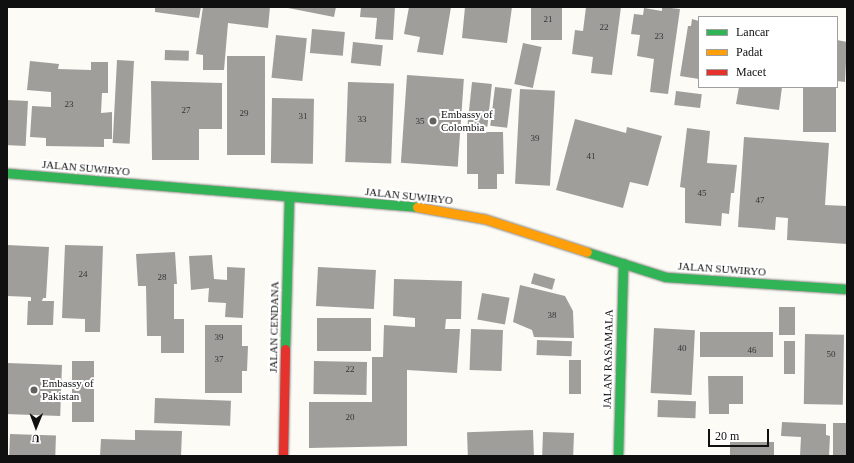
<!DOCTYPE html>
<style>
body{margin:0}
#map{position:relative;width:854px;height:463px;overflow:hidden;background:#fcfbf6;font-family:"Times New Roman",serif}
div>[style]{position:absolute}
.building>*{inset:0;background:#a09e9b;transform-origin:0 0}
.roads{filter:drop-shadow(0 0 1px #8d8c8a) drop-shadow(0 0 1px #8d8c8a)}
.fast>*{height:9px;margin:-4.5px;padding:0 4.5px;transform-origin:4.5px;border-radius:4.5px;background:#30b455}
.slow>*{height:9px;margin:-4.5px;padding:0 4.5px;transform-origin:4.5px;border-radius:4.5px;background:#ff9f0a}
.jam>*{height:9px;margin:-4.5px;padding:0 4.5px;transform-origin:4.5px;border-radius:4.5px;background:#e5322d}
.dots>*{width:11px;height:11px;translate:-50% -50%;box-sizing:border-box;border:2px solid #fff;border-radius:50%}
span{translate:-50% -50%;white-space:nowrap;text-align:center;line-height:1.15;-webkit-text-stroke:4px #fff;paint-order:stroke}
.number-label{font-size:9px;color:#343433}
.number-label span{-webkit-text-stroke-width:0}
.poi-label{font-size:11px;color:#101010}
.left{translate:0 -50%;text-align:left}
.street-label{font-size:11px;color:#101010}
.frame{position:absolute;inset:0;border:8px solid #101010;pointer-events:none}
.legend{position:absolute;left:698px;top:16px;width:140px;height:72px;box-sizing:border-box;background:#fff;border:1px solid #9f9f9f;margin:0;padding:5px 7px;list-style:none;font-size:12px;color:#101010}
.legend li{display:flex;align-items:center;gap:8px;height:20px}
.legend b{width:20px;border:1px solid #9f9f9f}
.north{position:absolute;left:16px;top:407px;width:40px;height:40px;-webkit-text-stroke:3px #fff;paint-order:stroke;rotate:181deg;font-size:11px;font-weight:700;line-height:16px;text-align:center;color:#101010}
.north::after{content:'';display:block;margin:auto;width:14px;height:18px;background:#101010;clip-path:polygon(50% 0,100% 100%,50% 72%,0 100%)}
.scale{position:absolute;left:708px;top:429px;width:61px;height:18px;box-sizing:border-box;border:2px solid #101010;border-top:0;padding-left:5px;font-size:12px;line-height:14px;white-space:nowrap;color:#101010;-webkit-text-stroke:3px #fff;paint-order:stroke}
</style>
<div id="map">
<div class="building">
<i style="clip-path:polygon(155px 7px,201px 7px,199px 18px,155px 12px)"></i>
<i style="clip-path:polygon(203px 7px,270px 7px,268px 28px,228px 23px,224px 70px,203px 70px,203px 55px,196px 54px)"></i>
<i style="clip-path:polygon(283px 7px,336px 7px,334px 17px)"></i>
<i style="clip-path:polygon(361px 7px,395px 7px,393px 40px,375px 39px,377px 18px,360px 17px)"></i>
<i style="clip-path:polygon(409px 7px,451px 7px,443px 55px,417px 52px,420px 37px,404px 34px)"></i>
<i style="clip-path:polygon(465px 7px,512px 7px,507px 43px,462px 38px)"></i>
<i style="left:531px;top:7px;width:31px;height:33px"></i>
<i style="clip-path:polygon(586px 7px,621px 7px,612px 75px,591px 73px,593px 57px,572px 54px,575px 30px,583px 31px)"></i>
<i style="clip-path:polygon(662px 7px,680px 9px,668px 94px,650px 92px,654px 59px,637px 56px,640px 35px,631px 34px,634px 14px,643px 15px,644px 8px,662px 11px)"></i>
<i style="clip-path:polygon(692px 19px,699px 21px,699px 79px,680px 76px,688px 26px,691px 26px)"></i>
<i style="left:312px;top:29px;width:33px;height:24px;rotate:5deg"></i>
<i style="left:276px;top:35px;width:31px;height:43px;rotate:6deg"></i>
<i style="clip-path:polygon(837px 40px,847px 42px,845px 82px,837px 81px)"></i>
<i style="left:353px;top:42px;width:30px;height:21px;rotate:6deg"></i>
<i style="left:523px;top:43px;width:19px;height:42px;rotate:12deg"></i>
<i style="left:165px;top:50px;width:24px;height:10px;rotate:2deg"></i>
<i style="left:265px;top:56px;width:99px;height:38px;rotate:90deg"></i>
<i style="left:117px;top:60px;width:17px;height:83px;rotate:3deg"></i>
<i style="clip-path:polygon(30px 61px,59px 64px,58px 69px,91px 70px,91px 62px,108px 62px,108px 93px,102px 93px,101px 113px,112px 112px,112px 139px,104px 139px,104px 147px,46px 146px,46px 138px,30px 137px,32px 106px,51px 107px,51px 92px,27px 90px)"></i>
<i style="left:407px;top:75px;width:57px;height:88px;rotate:4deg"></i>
<i style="clip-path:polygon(151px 81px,222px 83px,222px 129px,199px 129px,199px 160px,152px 160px)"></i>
<i style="left:348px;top:82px;width:46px;height:80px;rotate:2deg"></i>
<i style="left:472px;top:82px;width:20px;height:43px;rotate:6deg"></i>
<i style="left:495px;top:87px;width:17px;height:39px;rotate:7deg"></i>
<i style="clip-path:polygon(739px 87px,782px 87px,779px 110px,736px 104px)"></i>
<i style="left:803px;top:87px;width:33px;height:45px"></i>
<i style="left:520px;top:89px;width:35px;height:95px;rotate:3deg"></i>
<i style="left:676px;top:91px;width:26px;height:14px;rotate:7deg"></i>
<i style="left:272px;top:98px;width:42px;height:65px;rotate:1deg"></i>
<i style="left:7px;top:100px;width:21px;height:45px;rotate:3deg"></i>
<i style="clip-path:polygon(575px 119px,626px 133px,627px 127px,662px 136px,648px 186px,630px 182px,623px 208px,556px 190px)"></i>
<i style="clip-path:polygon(687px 128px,710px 131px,707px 163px,737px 165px,734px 193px,731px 193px,729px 214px,722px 213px,721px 226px,685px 223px,685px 188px,680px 187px)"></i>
<i style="clip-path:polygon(467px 132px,503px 132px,504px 174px,497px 174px,497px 189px,478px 189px,478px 174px,467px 174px)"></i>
<i style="clip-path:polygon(744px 137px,829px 143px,825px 205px,847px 206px,847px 244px,787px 240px,788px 218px,776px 217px,775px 230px,738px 227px)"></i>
<i style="clip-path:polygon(7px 245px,49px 247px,46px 298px,43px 298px,42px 301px,54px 301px,53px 325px,27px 325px,28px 301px,31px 301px,31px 297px,7px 296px)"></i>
<i style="clip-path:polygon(65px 245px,103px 246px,100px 332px,85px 332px,85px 319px,62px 318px)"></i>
<i style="clip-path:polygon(175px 252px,177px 284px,174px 284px,174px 319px,184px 319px,184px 353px,161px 353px,161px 336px,147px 336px,146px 286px,138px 286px,136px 254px)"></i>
<i style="clip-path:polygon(212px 255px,214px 279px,227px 280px,227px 267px,245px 268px,243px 318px,225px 317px,226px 303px,208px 302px,209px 288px,191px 290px,189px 256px)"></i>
<i style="left:318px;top:267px;width:58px;height:39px;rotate:3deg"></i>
<i style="left:534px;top:273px;width:22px;height:11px;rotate:16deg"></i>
<i style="clip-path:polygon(394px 279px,462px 281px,461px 319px,446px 319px,445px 329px,460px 329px,457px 373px,407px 370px,407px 446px,309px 448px,309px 402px,372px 402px,372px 357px,383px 357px,384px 325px,415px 327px,415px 318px,393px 316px)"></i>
<i style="clip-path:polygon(520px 285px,565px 296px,573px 311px,574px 338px,534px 337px,532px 330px,513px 322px)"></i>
<i style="left:482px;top:293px;width:28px;height:27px;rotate:10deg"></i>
<i style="left:779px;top:307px;width:16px;height:28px"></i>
<i style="left:317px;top:318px;width:54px;height:33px"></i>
<i style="clip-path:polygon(205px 325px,242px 325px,242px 346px,248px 346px,247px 371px,242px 371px,242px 393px,205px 393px)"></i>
<i style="left:654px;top:328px;width:41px;height:65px;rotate:3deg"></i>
<i style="left:471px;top:329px;width:32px;height:41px;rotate:2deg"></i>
<i style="left:773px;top:332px;width:25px;height:73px;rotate:90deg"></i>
<i style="left:805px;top:334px;width:39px;height:70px;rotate:1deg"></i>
<i style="left:537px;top:340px;width:35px;height:15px;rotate:2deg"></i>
<i style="left:784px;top:341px;width:11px;height:33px"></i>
<i style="left:569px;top:360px;width:12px;height:34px"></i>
<i style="left:72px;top:361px;width:22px;height:61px"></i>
<i style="left:314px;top:361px;width:53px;height:33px;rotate:1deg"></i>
<i style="left:7px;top:363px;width:55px;height:51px;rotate:2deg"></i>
<i style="clip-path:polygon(708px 376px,743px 376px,743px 404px,729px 404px,729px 414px,709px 414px)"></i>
<i style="left:155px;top:398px;width:76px;height:25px;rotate:2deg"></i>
<i style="left:658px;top:400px;width:38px;height:17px;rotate:2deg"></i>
<i style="clip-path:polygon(782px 422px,826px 424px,826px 435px,830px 436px,829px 456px,800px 456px,801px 437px,781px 436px)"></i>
<i style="left:833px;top:423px;width:14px;height:33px"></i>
<i style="clip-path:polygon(135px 430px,182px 431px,181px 456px,100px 456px,101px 439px,135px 440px)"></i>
<i style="left:533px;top:430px;width:26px;height:66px;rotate:88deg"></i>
<i style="left:543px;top:432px;width:31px;height:24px;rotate:2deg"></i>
<i style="left:10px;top:434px;width:46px;height:22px;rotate:2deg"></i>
<i style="left:730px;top:442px;width:44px;height:14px"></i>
</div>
<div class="roads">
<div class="fast">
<i style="left:7px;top:173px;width:411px;rotate:4.7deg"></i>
<i style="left:587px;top:252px;width:83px;rotate:17.6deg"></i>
<i style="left:666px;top:277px;width:181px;rotate:3.8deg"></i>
<i style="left:285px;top:349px;width:151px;rotate:-88.5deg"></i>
<i style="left:618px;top:456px;width:193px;rotate:-88.5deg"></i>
</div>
<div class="slow">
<i style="left:417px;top:207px;width:69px;rotate:10deg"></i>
<i style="left:485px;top:219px;width:107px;rotate:17.9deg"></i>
</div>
<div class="jam">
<i style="left:283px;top:456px;width:107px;rotate:-88.9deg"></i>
</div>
</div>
<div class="dots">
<i style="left:433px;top:121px;background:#636260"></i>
<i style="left:34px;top:390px;background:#636260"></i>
</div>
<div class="number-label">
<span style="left:548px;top:19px">21</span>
<span style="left:604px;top:27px">22</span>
<span style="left:659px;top:36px">23</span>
<span style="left:69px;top:104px">23</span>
<span style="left:186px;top:110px">27</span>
<span style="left:244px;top:113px">29</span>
<span style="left:303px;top:116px">31</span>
<span style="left:362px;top:119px">33</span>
<span style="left:420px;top:121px">35</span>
<span style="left:535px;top:138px">39</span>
<span style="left:591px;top:156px">41</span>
<span style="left:702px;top:193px">45</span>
<span style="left:760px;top:200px">47</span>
<span style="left:83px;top:274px">24</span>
<span style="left:162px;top:277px">28</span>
<span style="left:552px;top:315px">38</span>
<span style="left:219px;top:337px">39</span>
<span style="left:682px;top:348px">40</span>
<span style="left:752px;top:350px">46</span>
<span style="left:831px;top:354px">50</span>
<span style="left:219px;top:359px">37</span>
<span style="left:350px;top:369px">22</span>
<span style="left:350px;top:417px">20</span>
</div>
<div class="poi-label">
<span class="left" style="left:441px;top:121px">Embassy of<br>Colombia</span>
<span class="left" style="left:42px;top:390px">Embassy of<br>Pakistan</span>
</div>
<div class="street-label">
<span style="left:86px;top:168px;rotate:5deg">JALAN SUWIRYO</span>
<span style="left:409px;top:196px;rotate:6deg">JALAN SUWIRYO</span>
<span style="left:722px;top:269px;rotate:4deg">JALAN SUWIRYO</span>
<span style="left:274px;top:327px;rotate:-89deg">JALAN CENDANA</span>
<span style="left:608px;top:359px;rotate:-89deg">JALAN RASAMALA</span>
</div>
<div class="frame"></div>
<ul class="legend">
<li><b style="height:5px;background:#30b455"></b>Lancar</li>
<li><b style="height:5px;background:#ff9f0a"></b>Padat</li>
<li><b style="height:5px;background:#e5322d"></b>Macet</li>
</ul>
<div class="north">U</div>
<div class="scale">20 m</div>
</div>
